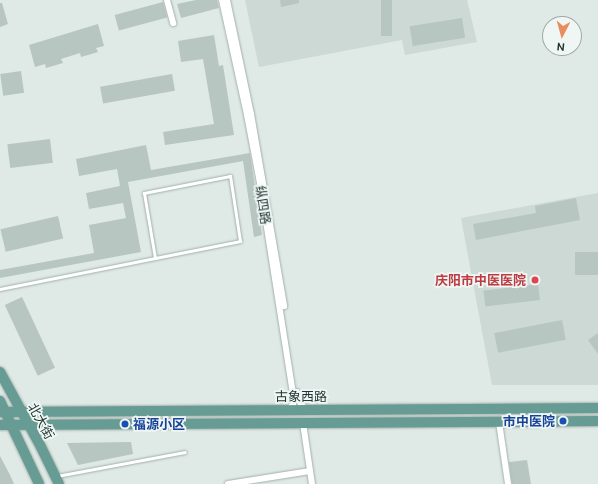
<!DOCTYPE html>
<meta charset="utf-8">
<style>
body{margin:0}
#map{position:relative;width:598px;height:484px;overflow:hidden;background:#dfe9e5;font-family:Ubuntu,"Noto Sans SC",sans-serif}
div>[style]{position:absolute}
.built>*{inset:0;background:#cdd9d4}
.building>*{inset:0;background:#b7c6c1;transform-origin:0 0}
.roads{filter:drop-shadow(0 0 1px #a2b0ac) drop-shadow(0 0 1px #a2b0ac)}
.service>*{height:3px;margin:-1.5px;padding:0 1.5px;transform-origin:1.5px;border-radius:1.5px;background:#fff}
.minor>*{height:6px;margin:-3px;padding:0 3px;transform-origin:3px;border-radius:3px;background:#fff}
.primary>*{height:10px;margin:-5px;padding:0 5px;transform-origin:5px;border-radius:5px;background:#669c93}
.dots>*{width:11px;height:11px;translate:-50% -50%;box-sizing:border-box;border:2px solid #eff6f3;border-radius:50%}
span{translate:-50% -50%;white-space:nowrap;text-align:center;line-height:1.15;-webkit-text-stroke:3.5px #eff6f3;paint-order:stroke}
.street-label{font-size:13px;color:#213734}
.health-label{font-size:13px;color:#be3a42;font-weight:700}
.right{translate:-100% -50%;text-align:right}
.transit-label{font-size:13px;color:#164399;font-weight:700}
.left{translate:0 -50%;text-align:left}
.north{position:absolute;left:542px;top:16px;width:40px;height:40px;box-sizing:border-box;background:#eff6f3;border:1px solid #9daaa7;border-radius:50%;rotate:186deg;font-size:11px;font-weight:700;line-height:16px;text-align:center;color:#213734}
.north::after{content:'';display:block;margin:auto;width:14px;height:18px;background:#e88d5e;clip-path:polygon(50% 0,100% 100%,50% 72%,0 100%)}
</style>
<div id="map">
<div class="built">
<i style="clip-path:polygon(245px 0,467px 0,477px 42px,405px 55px,402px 40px,259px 67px)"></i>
<i style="clip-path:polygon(598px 193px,598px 385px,492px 385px,461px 218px)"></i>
</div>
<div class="building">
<i style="clip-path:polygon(196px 0,217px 0,219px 8px,181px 18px,177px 4px)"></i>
<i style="clip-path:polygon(280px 0,299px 0,299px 3px,281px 7px)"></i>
<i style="left:381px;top:0;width:11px;height:36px"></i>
<i style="left:163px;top:2px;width:16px;height:50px;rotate:75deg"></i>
<i style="clip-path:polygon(0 3px,2px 3px,8px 24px,0 27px)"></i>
<i style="left:462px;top:18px;width:20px;height:53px;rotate:81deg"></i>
<i style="clip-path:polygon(98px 24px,104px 46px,96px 48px,98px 52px,81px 57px,80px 53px,61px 59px,63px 63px,46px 68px,45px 64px,35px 67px,29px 45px)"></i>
<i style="clip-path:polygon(214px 35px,219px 66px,223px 65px,234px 135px,165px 145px,163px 132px,214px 124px,203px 59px,181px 62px,178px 41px)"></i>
<i style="left:21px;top:71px;width:22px;height:21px;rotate:82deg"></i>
<i style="left:172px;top:74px;width:17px;height:73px;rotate:80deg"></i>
<i style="left:50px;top:139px;width:24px;height:43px;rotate:83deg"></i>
<i style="clip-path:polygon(146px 145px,151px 170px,250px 153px,262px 235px,254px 237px,243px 161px,128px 182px,141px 252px,0 278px,0 270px,94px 253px,89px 225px,126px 218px,123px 203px,89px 209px,86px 193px,120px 186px,117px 169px,79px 176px,76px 159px)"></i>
<i style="clip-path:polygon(576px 198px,580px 220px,476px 240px,473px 224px,536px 213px,535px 206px)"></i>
<i style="left:58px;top:216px;width:23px;height:59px;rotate:77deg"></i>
<i style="left:575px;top:252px;width:23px;height:23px"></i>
<i style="left:538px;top:284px;width:16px;height:55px;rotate:83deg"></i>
<i style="left:22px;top:297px;width:78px;height:19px;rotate:65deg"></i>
<i style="left:562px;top:320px;width:20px;height:69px;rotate:79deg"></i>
<i style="clip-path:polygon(598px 333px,598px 354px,588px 340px)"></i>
<i style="clip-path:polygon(131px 442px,133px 454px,78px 465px,67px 443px)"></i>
<i style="clip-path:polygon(0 456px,10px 475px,14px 484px,0 484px)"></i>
<i style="clip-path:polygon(527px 460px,531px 484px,512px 484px,509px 462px)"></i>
</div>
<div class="roads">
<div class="service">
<i style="left:0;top:289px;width:245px;rotate:-11.3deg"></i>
<i style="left:240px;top:241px;width:66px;rotate:-98.7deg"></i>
<i style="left:230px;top:176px;width:88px;rotate:168.8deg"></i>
<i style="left:144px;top:193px;width:66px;rotate:80.4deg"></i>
<i style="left:57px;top:476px;width:130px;rotate:-10.6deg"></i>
</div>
<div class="minor">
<i style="left:167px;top:0;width:24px;rotate:75deg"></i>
<i style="left:222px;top:0;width:118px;rotate:77.7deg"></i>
<i style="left:247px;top:115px;width:69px;rotate:79.2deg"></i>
<i style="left:260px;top:183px;width:219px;rotate:81.1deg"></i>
<i style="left:294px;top:399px;width:6px;rotate:99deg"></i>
<i style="left:293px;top:405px;width:6px;rotate:141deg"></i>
<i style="left:227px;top:0;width:116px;rotate:78.1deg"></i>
<i style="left:251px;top:114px;width:195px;rotate:80.2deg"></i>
<i style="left:297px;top:392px;width:14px;rotate:73deg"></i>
<i style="left:301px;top:405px;width:6px;rotate:39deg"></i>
<i style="left:499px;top:422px;width:63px;rotate:81.7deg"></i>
<i style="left:303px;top:423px;width:62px;rotate:81.6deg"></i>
<i style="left:228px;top:484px;width:83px;rotate:-9deg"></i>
</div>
<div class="primary">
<i style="left:0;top:372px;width:85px;rotate:61.3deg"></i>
<i style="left:41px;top:447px;width:41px;rotate:64.1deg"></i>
<i style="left:0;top:401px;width:92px;rotate:64.8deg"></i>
<i style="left:0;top:412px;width:598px;rotate:-0.38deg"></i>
<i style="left:0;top:425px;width:598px;rotate:-0.38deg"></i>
</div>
</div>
<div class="dots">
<i style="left:535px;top:280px;background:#e0444e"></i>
<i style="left:563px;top:421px;background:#1a4fb4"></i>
<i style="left:125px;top:424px;background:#1a4fb4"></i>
</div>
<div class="street-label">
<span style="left:263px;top:205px;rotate:81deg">纵四路</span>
<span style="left:301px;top:396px">古象西路</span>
<span style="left:41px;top:421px;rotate:61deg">北大街</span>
</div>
<div class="health-label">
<span class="right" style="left:526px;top:280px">庆阳市中医医院</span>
</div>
<div class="transit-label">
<span class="right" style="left:555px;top:421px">市中医院</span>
<span class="left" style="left:133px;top:424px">福源小区</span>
</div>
<div class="north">N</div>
</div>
